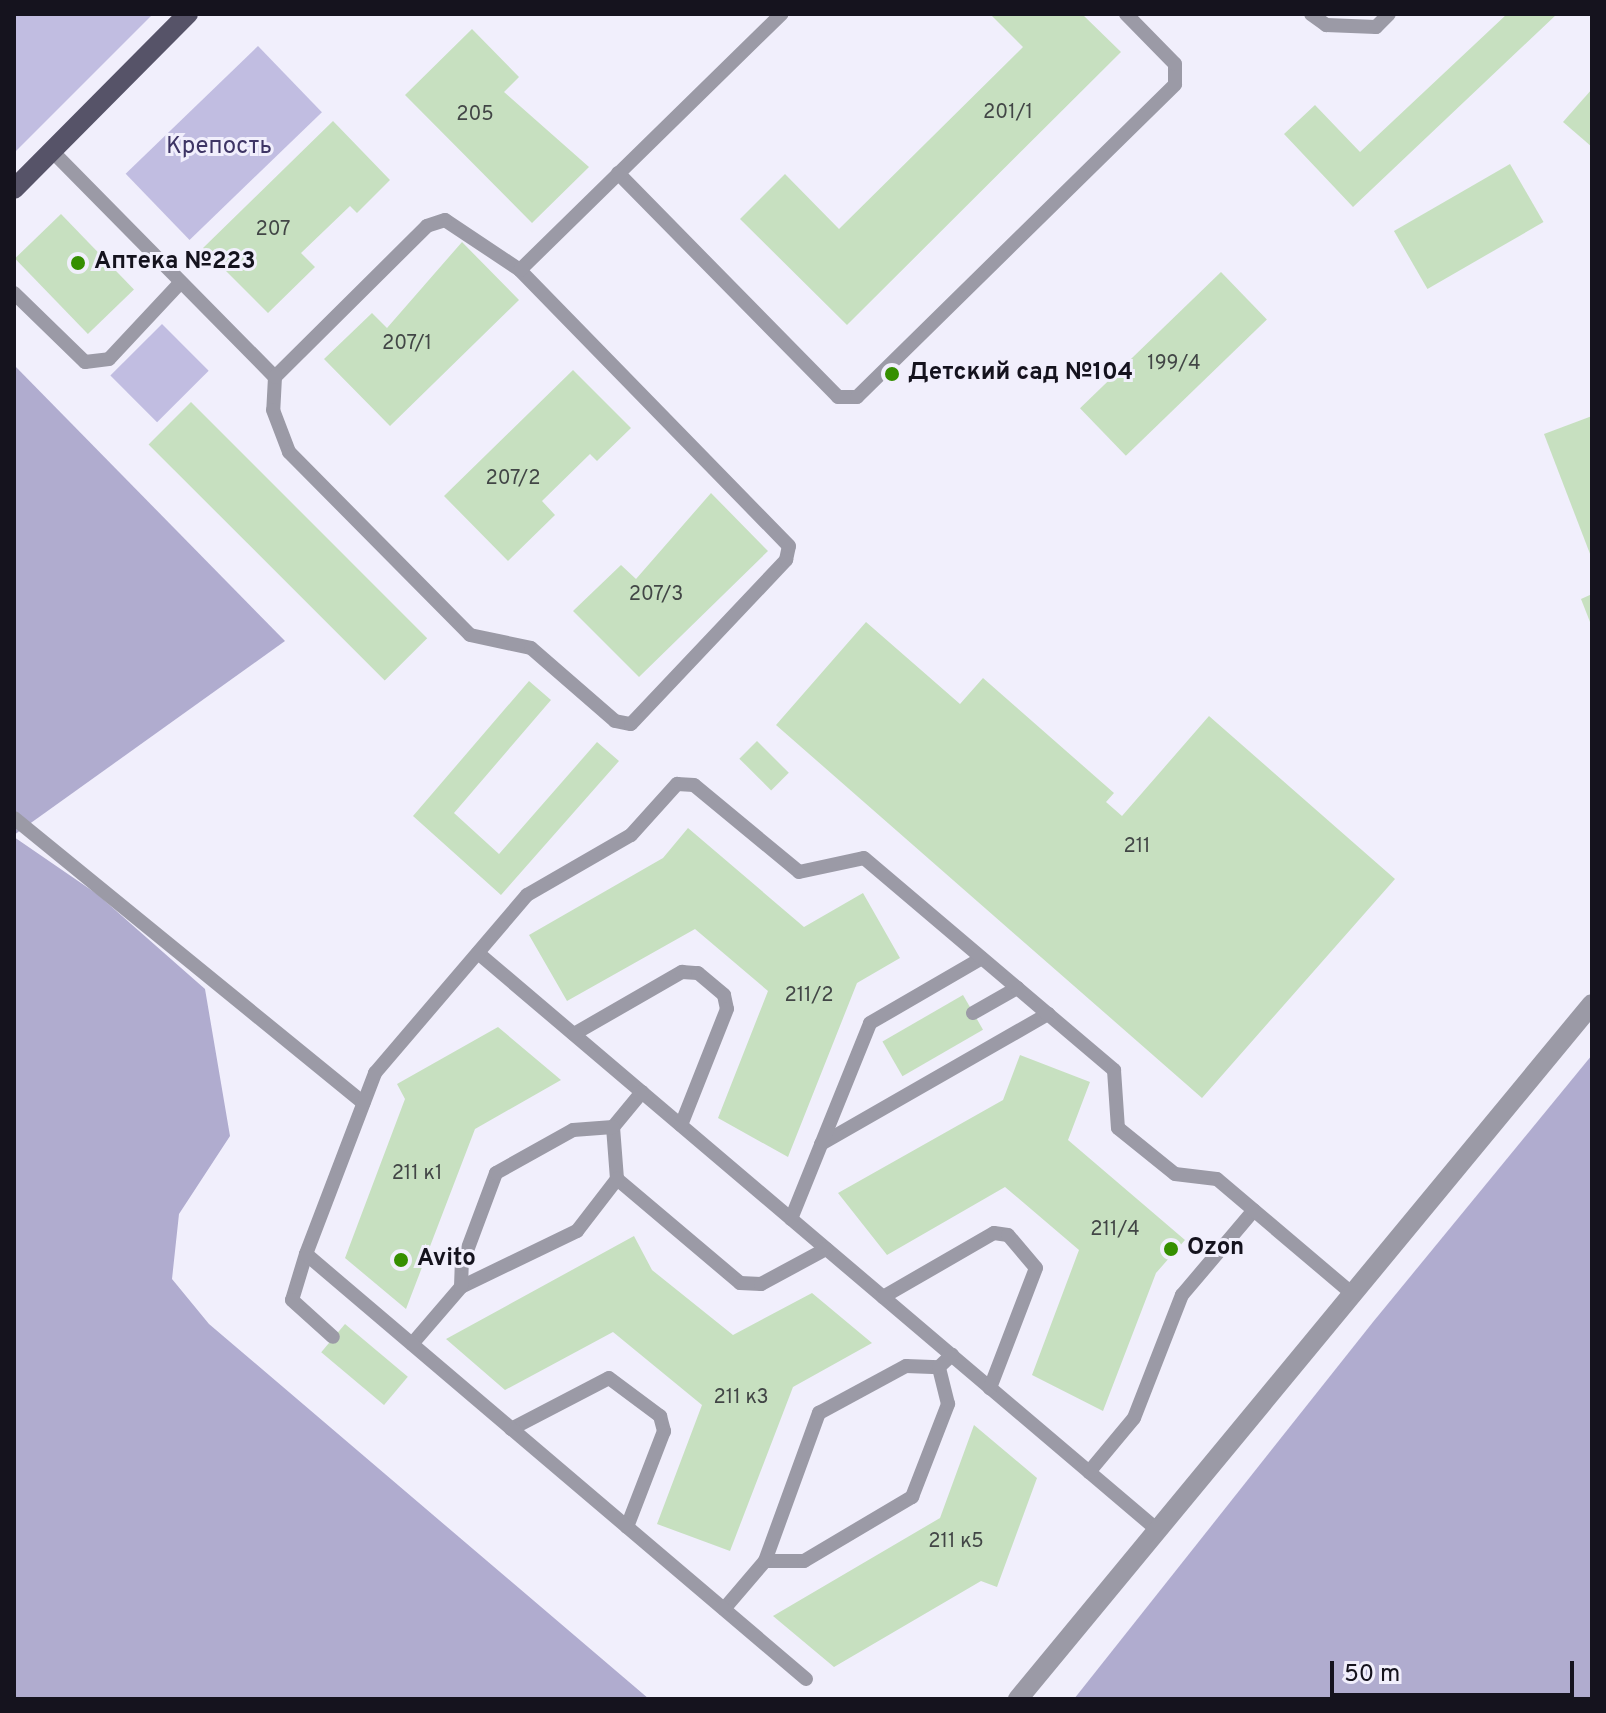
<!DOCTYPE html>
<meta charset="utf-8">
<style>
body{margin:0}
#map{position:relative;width:1606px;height:1713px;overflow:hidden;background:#f1effc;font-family:Overpass,sans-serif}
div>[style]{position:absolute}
.green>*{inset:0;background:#c1bde1;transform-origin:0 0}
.forest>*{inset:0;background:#b0accf}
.building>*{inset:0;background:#c7e0c0;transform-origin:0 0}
.service>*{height:14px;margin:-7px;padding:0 7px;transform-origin:7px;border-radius:7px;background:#9b9aa6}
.minor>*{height:20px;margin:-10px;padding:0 10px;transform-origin:10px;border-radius:10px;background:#9b9aa6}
.primary>*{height:20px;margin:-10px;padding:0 10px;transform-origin:10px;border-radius:10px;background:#565368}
.dots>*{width:22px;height:22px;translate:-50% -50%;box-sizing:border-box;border:4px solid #f1effc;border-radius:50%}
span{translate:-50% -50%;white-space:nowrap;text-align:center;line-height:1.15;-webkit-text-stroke:6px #f1effc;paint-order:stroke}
.number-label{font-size:20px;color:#424646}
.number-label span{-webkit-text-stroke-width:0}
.park-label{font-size:24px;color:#3e3565}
.poi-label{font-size:24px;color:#15131e;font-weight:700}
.left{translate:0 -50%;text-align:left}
.frame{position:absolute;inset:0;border:16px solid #15131e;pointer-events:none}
.scale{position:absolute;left:1330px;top:1661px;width:244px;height:36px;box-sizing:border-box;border:4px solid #15131e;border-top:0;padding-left:10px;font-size:24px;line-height:28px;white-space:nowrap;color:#15131e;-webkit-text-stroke:6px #f1effc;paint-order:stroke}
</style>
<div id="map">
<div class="green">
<i style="clip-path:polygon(14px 14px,153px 14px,14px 153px)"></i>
<i style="left:258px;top:46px;width:92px;height:184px;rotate:46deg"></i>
<i style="left:162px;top:324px;width:66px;height:73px;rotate:45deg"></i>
</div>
<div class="forest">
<i style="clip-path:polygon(14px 365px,285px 641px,14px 835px)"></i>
<i style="clip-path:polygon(14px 837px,97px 894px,205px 989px,230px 1136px,179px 1214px,172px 1279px,209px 1324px,649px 1699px,14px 1699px)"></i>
<i style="clip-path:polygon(1592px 1055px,1592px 1699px,1074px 1699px,1373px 1322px)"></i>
</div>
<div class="building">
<i style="clip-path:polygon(990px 14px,1082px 14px,1121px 52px,847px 325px,740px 219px,785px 174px,839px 229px,1023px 47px)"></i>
<i style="clip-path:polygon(1507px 14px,1557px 14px,1353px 207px,1284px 134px,1315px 105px,1360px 152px)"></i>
<i style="clip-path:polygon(472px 29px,519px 77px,504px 92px,589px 167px,532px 223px,405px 95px)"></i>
<i style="clip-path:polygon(1592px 89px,1592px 147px,1563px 122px)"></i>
<i style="clip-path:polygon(333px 121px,390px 180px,357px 213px,350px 206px,301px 253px,315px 267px,268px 313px,203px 248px)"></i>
<i style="left:1510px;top:164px;width:67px;height:134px;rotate:60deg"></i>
<i style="left:61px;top:214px;width:105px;height:64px;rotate:46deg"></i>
<i style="clip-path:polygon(462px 242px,519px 300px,390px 426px,324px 359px,372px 313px,387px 328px)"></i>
<i style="left:1221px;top:272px;width:66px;height:196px;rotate:46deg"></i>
<i style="clip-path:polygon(573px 370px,631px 428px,597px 461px,590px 454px,542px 501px,555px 515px,508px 561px,444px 496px)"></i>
<i style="left:191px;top:402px;width:334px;height:60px;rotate:45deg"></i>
<i style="clip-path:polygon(1592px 416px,1592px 559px,1544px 434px)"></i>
<i style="clip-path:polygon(711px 493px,768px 551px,639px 677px,573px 611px,621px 565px,636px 579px)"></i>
<i style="clip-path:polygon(1592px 594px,1592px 627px,1581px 599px)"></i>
<i style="clip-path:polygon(866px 622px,960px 704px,983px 678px,1114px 793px,1106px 802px,1122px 816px,1209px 716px,1395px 879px,1202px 1098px,776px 725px)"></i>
<i style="clip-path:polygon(529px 681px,551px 700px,454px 813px,499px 854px,597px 742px,619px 761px,501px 895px,413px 816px)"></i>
<i style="left:757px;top:741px;width:45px;height:25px;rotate:45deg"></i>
<i style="clip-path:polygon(688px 828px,804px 927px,863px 893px,900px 958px,857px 983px,788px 1157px,718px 1118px,768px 991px,695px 929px,567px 1001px,529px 935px,663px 858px)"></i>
<i style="left:963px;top:995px;width:40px;height:93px;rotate:60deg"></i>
<i style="clip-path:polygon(498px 1027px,561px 1080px,475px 1129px,406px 1309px,345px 1258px,405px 1099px,397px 1084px)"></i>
<i style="clip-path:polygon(1020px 1055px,1090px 1082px,1068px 1140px,1185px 1240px,1156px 1273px,1103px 1411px,1032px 1375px,1079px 1250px,1005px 1187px,887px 1255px,838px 1193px,1003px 1100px)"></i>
<i style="clip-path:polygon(634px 1236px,652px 1270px,733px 1335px,812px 1293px,872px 1343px,793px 1387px,730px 1551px,657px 1524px,702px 1405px,613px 1332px,505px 1390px,446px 1339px)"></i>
<i style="left:345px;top:1324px;width:82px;height:37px;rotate:40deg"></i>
<i style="clip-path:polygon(974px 1425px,1037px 1478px,997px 1587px,981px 1581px,834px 1667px,773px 1616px,940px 1518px)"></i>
</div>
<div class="service">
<i style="left:1311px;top:14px;width:19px;rotate:36deg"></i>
<i style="left:1326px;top:25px;width:50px;rotate:2.3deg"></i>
<i style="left:1376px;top:27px;width:18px;rotate:-45deg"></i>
<i style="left:52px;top:151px;width:317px;rotate:45.4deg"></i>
<i style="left:275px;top:377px;width:33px;rotate:93deg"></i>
<i style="left:273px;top:410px;width:45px;rotate:69.1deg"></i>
<i style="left:289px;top:452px;width:257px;rotate:45.3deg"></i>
<i style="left:470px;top:635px;width:62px;rotate:12deg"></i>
<i style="left:531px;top:648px;width:111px;rotate:41deg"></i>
<i style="left:615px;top:721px;width:16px;rotate:11deg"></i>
<i style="left:631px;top:724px;width:226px;rotate:-46.6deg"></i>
<i style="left:786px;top:560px;width:14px;rotate:-78deg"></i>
<i style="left:789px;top:546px;width:385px;rotate:-134.3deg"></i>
<i style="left:520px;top:270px;width:90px;rotate:-146.3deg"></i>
<i style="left:445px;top:220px;width:19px;rotate:162deg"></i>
<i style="left:427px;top:226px;width:214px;rotate:135.2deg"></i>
<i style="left:618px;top:173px;width:314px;rotate:45.5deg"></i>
<i style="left:838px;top:397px;width:19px"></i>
<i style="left:857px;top:397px;width:446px;rotate:-44.5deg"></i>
<i style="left:1175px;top:84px;width:20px;rotate:-90deg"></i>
<i style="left:1175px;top:64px;width:70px;rotate:-134.4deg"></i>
<i style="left:520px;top:270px;width:366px;rotate:-44.4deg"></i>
<i style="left:14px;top:293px;width:99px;rotate:44.2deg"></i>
<i style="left:85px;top:362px;width:24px;rotate:-7deg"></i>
<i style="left:109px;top:359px;width:105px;rotate:-46.9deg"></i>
<i style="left:14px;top:818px;width:451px;rotate:39.2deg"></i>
<i style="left:478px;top:953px;width:887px;rotate:40.34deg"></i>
<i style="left:973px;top:1013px;width:51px;rotate:-29.6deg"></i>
<i style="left:574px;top:1034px;width:125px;rotate:-29.9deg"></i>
<i style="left:682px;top:972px;width:16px;rotate:4deg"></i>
<i style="left:698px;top:973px;width:34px;rotate:40deg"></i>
<i style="left:724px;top:995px;width:14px;rotate:78deg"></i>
<i style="left:727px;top:1009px;width:125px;rotate:111.6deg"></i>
<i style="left:642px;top:1092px;width:45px;rotate:129.6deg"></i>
<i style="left:613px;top:1127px;width:52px;rotate:85.6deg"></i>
<i style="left:617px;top:1179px;width:161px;rotate:40.2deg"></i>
<i style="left:740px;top:1283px;width:21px;rotate:3deg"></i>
<i style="left:761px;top:1284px;width:74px;rotate:-28.3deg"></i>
<i style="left:821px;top:1144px;width:262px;rotate:-29.8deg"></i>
<i style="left:791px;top:1219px;width:211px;rotate:-68deg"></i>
<i style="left:870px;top:1023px;width:129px;rotate:-30.1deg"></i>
<i style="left:306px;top:1254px;width:48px;rotate:106.9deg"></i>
<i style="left:292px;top:1300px;width:55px;rotate:42.1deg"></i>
<i style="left:461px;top:1287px;width:129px;rotate:-25.8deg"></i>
<i style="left:577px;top:1231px;width:66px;rotate:-52.4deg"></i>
<i style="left:883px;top:1297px;width:128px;rotate:-30deg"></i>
<i style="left:994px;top:1233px;width:14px;rotate:8deg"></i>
<i style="left:1008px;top:1235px;width:43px;rotate:49.7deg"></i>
<i style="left:1036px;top:1268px;width:129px;rotate:111deg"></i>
<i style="left:412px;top:1344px;width:75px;rotate:-49.3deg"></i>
<i style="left:461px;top:1287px;width:23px;rotate:-88deg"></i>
<i style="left:462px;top:1264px;width:97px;rotate:-69.5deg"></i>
<i style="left:496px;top:1173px;width:88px;rotate:-29.2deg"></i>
<i style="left:573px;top:1130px;width:40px;rotate:-4.3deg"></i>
<i style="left:511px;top:1429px;width:110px;rotate:-27.5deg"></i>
<i style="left:609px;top:1378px;width:64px;rotate:36.7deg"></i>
<i style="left:660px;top:1416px;width:16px;rotate:75deg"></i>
<i style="left:664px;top:1431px;width:103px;rotate:111.1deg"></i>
<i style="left:1089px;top:1472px;width:70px;rotate:-50.2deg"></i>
<i style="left:1134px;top:1418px;width:132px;rotate:-68.7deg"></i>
<i style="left:1182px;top:1295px;width:111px;rotate:-49.7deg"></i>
<i style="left:765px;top:1561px;width:39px"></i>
<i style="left:804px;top:1561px;width:126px;rotate:-30.7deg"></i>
<i style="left:912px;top:1497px;width:100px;rotate:-68.8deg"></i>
<i style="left:948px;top:1404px;width:38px;rotate:-104deg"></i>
<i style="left:724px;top:1609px;width:63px;rotate:-49.5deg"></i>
<i style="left:765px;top:1561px;width:158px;rotate:-70deg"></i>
<i style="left:819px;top:1413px;width:99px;rotate:-28.4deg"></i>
<i style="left:906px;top:1366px;width:33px;rotate:2deg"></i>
<i style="left:939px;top:1367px;width:18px;rotate:-43deg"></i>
<i style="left:806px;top:1679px;width:656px;rotate:-139.64deg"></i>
<i style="left:306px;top:1254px;width:194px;rotate:-69.1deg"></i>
<i style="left:375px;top:1073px;width:234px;rotate:-49.5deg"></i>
<i style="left:527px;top:895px;width:120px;rotate:-30deg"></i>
<i style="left:631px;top:835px;width:69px;rotate:-48deg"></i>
<i style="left:677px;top:784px;width:17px;rotate:3deg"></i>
<i style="left:694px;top:785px;width:136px;rotate:39.6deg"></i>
<i style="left:799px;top:872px;width:66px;rotate:-12.2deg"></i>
<i style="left:864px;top:858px;width:328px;rotate:40.3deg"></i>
<i style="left:1114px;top:1070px;width:58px;rotate:86.1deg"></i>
<i style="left:1118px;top:1128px;width:73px;rotate:38.9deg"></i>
<i style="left:1175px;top:1174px;width:42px;rotate:6.8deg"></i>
<i style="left:1217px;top:1179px;width:180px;rotate:40.3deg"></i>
</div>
<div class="minor">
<i style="left:1018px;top:1699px;width:901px;rotate:-50.45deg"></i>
</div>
<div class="primary">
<i style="left:14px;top:189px;width:247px;rotate:-45.2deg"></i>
</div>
<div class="dots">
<i style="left:78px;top:263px;background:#358f00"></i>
<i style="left:892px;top:374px;background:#358f00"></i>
<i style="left:1171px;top:1249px;background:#358f00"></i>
<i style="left:401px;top:1260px;background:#358f00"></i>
</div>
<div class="number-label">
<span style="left:1008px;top:113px">201/1</span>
<span style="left:475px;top:115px">205</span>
<span style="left:273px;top:230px">207</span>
<span style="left:407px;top:344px">207/1</span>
<span style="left:1174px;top:364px">199/4</span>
<span style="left:513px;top:479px">207/2</span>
<span style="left:656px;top:595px">207/3</span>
<span style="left:1137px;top:847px">211</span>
<span style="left:809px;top:996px">211/2</span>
<span style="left:417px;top:1174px">211 к1</span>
<span style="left:1115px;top:1230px">211/4</span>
<span style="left:741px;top:1398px">211 к3</span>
<span style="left:956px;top:1542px">211 к5</span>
</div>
<div class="park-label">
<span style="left:219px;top:148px">Крепость</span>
</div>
<div class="poi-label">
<span class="left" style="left:94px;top:263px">Аптека №223</span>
<span class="left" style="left:908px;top:374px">Детский сад №104</span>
<span class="left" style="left:1187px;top:1249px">Ozon</span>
<span class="left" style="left:417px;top:1260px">Avito</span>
</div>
<div class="frame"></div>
<div class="scale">50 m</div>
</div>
